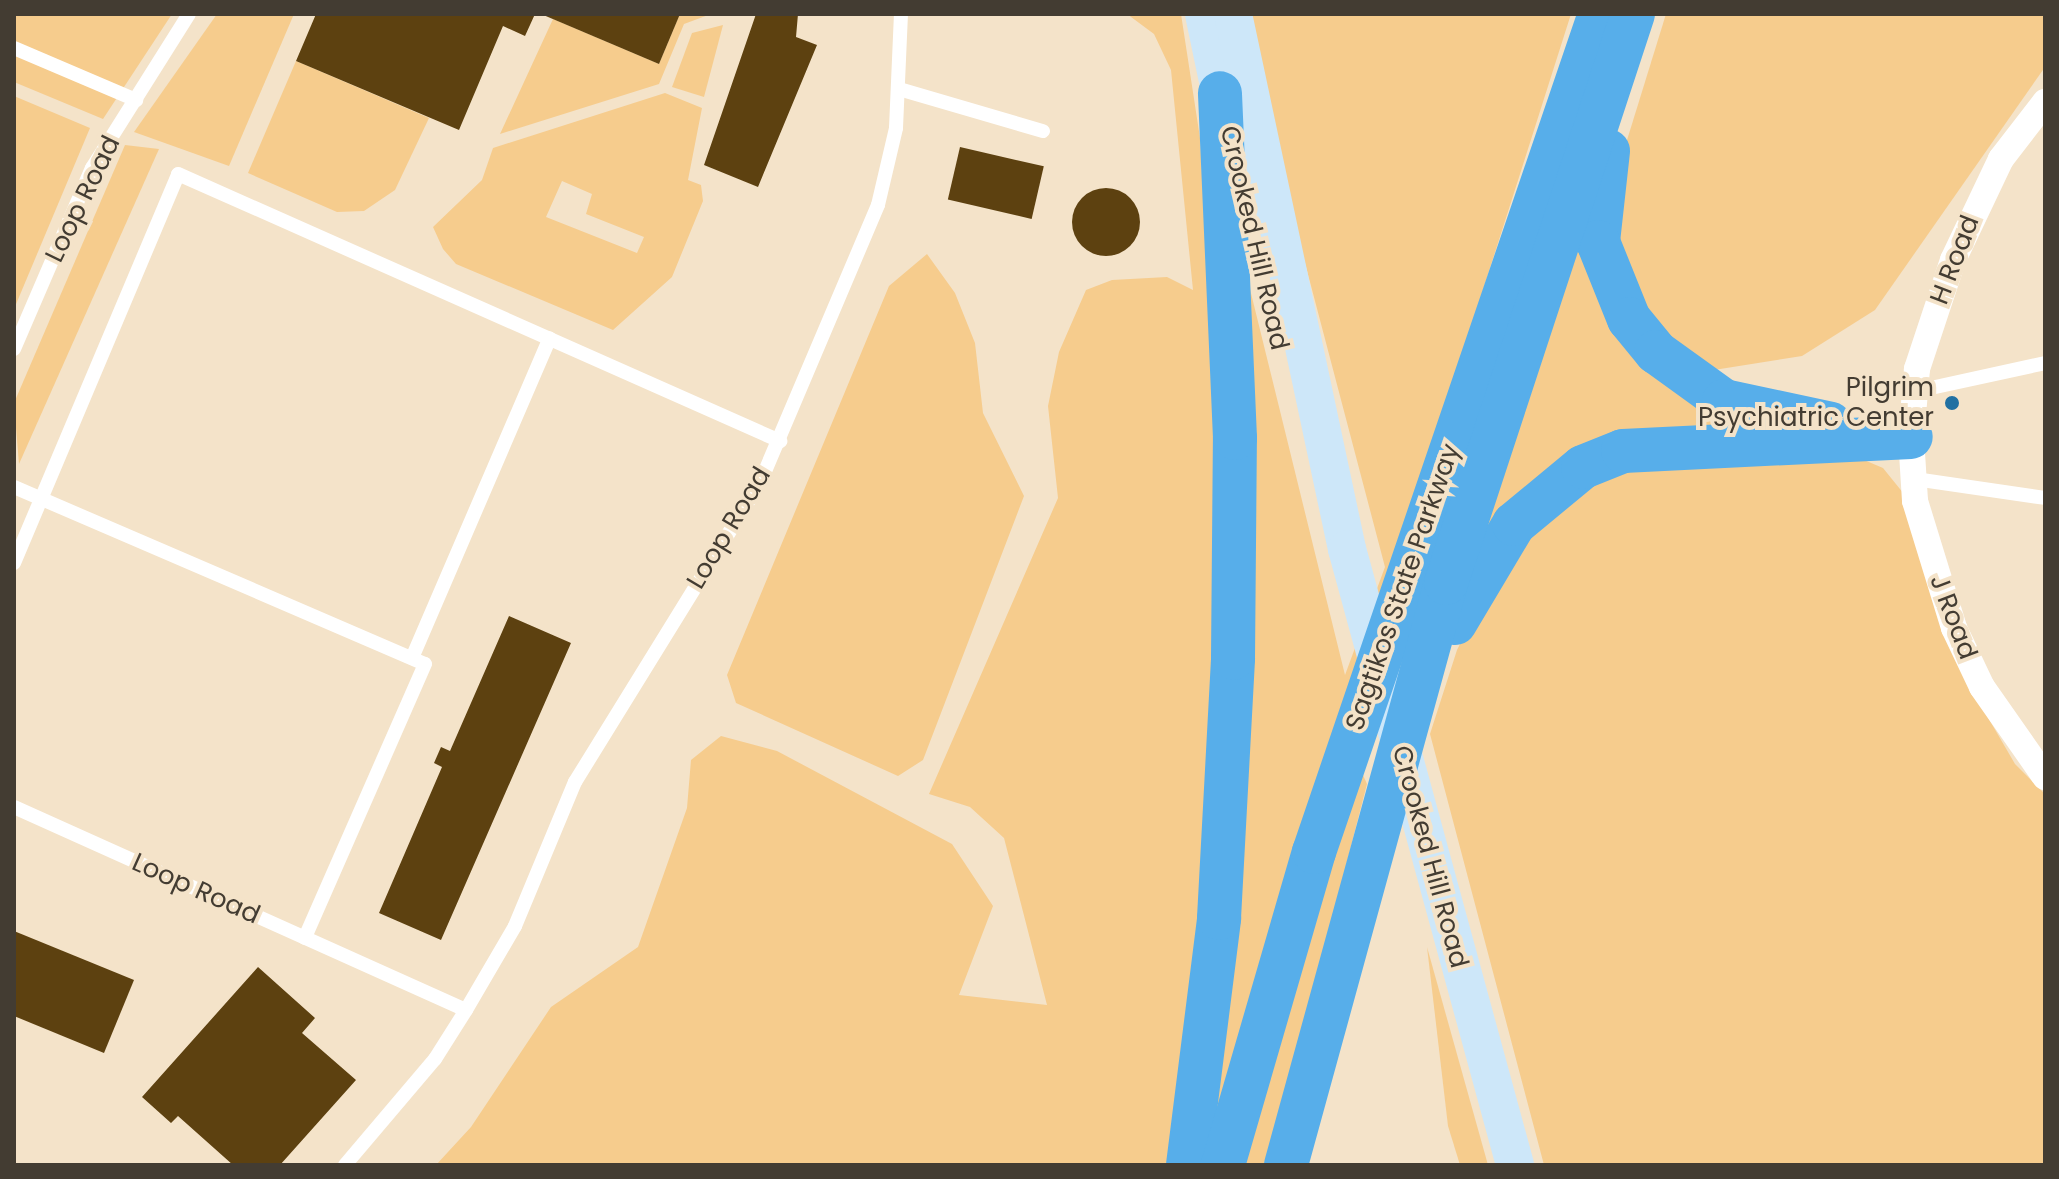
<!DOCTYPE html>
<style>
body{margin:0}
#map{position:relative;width:2059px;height:1179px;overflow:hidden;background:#f4e3c9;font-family:Poppins,sans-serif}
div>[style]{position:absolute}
.green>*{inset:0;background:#f6cc8d}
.building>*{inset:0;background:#5d4110;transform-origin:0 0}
.round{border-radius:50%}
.service>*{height:14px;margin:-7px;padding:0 7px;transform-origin:7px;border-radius:7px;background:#fff}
.minor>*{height:26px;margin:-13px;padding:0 13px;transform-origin:13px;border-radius:13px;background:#fff}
.secondary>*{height:38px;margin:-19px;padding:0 19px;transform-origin:19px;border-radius:19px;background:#cde7f9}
.motorway>*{height:44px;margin:-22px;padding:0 22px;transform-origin:22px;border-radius:22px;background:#57aeea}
.dots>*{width:22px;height:22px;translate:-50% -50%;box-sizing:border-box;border:4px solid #f4e3c9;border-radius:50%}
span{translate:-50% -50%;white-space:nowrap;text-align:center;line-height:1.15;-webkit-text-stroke:8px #f4e3c9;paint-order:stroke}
.street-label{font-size:26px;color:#433c32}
.poi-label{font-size:26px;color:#433c32}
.right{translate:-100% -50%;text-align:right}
.frame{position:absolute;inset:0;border:16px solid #433c32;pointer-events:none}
</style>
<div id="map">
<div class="green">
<i style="clip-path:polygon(14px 14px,172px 14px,103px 119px,14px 82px)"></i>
<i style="clip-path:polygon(217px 14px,294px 14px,229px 166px,134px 132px)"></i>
<i style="clip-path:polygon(680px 14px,711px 14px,684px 24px,659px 84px,500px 134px,553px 19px,659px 64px)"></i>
<i style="clip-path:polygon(1127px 14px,1181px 14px,1200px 138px,1223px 554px,1208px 841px,1173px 1165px,436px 1165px,471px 1127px,551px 1007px,638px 947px,687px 808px,691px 760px,721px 736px,777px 751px,952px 844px,993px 906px,959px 995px,1047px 1005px,1004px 838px,970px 807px,929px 794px,1058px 498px,1048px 406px,1059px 352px,1086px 290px,1112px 280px,1167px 277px,1193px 290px,1171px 70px,1154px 34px)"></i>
<i style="clip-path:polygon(1249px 14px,1571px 14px,1220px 1115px,1208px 1109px,1248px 281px,1345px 675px,1385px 567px,1280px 168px)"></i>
<i style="clip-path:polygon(1666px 14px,2045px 14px,2045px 67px,1875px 310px,1802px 356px,1695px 373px,1659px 341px,1606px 208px)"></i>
<i style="clip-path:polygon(723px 25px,704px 97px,672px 87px,692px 33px)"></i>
<i style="clip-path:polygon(296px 61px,429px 118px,395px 190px,364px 211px,337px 212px,248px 173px)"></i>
<i style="clip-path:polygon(evenodd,665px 93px,702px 108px,688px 180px,701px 185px,703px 201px,672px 277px,613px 330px,456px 264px,443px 249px,433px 227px,482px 180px,493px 148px,665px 93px,562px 181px,592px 194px,586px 214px,644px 237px,637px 253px,546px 217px,562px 181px)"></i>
<i style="clip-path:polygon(14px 96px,90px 128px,14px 309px)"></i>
<i style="clip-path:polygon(125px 145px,159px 149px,19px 464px,14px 403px)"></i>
<i style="clip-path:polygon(1585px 195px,1600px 305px,1744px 423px,1677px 429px,1476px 547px)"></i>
<i style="clip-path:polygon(927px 254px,955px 293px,975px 343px,983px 413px,1024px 496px,923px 760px,898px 776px,736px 703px,727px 675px,889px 286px)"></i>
<i style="clip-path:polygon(1857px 457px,1883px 468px,1904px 494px,1961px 671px,2015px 764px,2045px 794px,2045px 1165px,1544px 1165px,1430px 734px,1457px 650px,1504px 556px,1612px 464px)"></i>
<i style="clip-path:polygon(1359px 766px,1367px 784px,1269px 1165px,1236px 1165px)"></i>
<i style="clip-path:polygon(1427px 947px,1488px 1165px,1460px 1165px,1448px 1126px)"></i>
</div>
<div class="building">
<i style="clip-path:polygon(316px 14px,535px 14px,525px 36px,503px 26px,459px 130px,296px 61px)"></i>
<i style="clip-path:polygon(541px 14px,680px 14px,659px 64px)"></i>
<i style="clip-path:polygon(756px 14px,798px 14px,796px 37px,817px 45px,758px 187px,704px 165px)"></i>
<i style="left:960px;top:147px;width:86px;height:54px;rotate:13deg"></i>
<i class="round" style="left:1072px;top:188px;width:68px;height:68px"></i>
<i style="clip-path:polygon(509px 616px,571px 643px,441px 940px,379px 913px,442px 767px,434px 763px,441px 747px,450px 751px)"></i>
<i style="clip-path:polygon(14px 931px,134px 980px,104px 1053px,14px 1016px)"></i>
<i style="clip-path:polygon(258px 967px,315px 1018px,302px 1033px,356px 1080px,280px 1165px,233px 1165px,178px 1116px,171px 1123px,142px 1097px)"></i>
</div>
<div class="service">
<i style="left:14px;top:48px;width:133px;rotate:23.1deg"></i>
<i style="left:899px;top:89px;width:150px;rotate:16.3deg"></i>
<i style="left:14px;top:349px;width:197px;rotate:-66.7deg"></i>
<i style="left:92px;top:168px;width:182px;rotate:-57.8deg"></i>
<i style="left:1917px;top:391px;width:131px;rotate:-12.3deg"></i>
<i style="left:1915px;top:479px;width:131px;rotate:8.3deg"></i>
<i style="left:14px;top:487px;width:447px;rotate:23.3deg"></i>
<i style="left:425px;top:664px;width:299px;rotate:113.7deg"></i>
<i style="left:14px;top:563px;width:422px;rotate:-67.1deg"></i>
<i style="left:178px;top:174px;width:659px;rotate:23.92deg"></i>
<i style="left:412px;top:658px;width:348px;rotate:-66.7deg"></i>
<i style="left:14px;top:807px;width:495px;rotate:24.2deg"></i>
<i style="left:345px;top:1165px;width:139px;rotate:-49.7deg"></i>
<i style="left:435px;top:1059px;width:58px;rotate:-57.7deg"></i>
<i style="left:466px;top:1010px;width:97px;rotate:-59.7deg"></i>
<i style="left:515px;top:926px;width:156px;rotate:-67.4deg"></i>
<i style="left:575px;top:782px;width:352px;rotate:-58.3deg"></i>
<i style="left:760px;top:483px;width:302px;rotate:-67deg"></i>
<i style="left:878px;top:205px;width:79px;rotate:-76.8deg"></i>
<i style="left:896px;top:128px;width:114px;rotate:-87.5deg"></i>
</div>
<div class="minor">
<i style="left:2045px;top:102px;width:72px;rotate:127.7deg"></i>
<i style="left:2001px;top:159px;width:112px;rotate:115.4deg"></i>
<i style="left:1953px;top:260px;width:115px;rotate:108.3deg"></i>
<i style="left:1917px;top:369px;width:68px;rotate:95deg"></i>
<i style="left:1911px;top:437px;width:64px;rotate:86.4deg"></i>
<i style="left:1915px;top:501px;width:133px;rotate:72.9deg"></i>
<i style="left:1954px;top:628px;width:65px;rotate:64.6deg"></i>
<i style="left:1982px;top:687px;width:110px;rotate:55deg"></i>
</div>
<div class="secondary">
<i style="left:1204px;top:14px;width:112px;rotate:78.2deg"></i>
<i style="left:1233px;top:14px;width:547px;rotate:77.97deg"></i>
<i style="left:1347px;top:549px;width:638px;rotate:74.74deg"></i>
</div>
<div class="motorway">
<i style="left:1608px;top:151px;width:92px;rotate:96.3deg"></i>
<i style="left:1598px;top:242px;width:83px;rotate:68.1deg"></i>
<i style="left:1629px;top:319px;width:43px;rotate:50.7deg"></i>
<i style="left:1656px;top:352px;width:84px;rotate:35.8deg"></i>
<i style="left:1724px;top:401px;width:109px;rotate:12.1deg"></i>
<i style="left:1455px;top:623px;width:115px;rotate:-59.2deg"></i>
<i style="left:1514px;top:524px;width:89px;rotate:-39.6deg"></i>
<i style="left:1583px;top:467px;width:43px;rotate:-21.8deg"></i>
<i style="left:1623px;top:451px;width:288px;rotate:-2.8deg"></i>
<i style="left:1188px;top:1165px;width:249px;rotate:-82.8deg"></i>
<i style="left:1219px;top:918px;width:260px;rotate:-86.9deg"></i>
<i style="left:1233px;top:658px;width:220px;rotate:-89.5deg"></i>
<i style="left:1235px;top:438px;width:345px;rotate:-92.5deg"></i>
<i style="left:1223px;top:1165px;width:326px;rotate:-73.8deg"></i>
<i style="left:1314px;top:852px;width:885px;rotate:-71.16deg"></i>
<i style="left:1286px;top:1165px;width:604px;rotate:-74.63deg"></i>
<i style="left:1446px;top:583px;width:599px;rotate:-71.81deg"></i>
</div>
<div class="dots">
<i style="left:1952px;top:403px;background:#2170a2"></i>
</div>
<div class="street-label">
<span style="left:83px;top:199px;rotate:-64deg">Loop Road</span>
<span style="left:1254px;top:238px;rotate:77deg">Crooked Hill Road</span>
<span style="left:1955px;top:260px;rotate:-69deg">H Road</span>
<span style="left:729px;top:528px;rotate:-59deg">Loop Road</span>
<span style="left:1403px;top:587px;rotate:-71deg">Sagtikos State Parkway</span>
<span style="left:1953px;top:617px;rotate:69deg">J Road</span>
<span style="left:1430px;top:857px;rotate:75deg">Crooked Hill Road</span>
<span style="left:196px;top:889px;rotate:24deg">Loop Road</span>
</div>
<div class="poi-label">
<span class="right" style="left:1934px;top:403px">Pilgrim<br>Psychiatric Center</span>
</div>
<div class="frame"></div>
</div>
